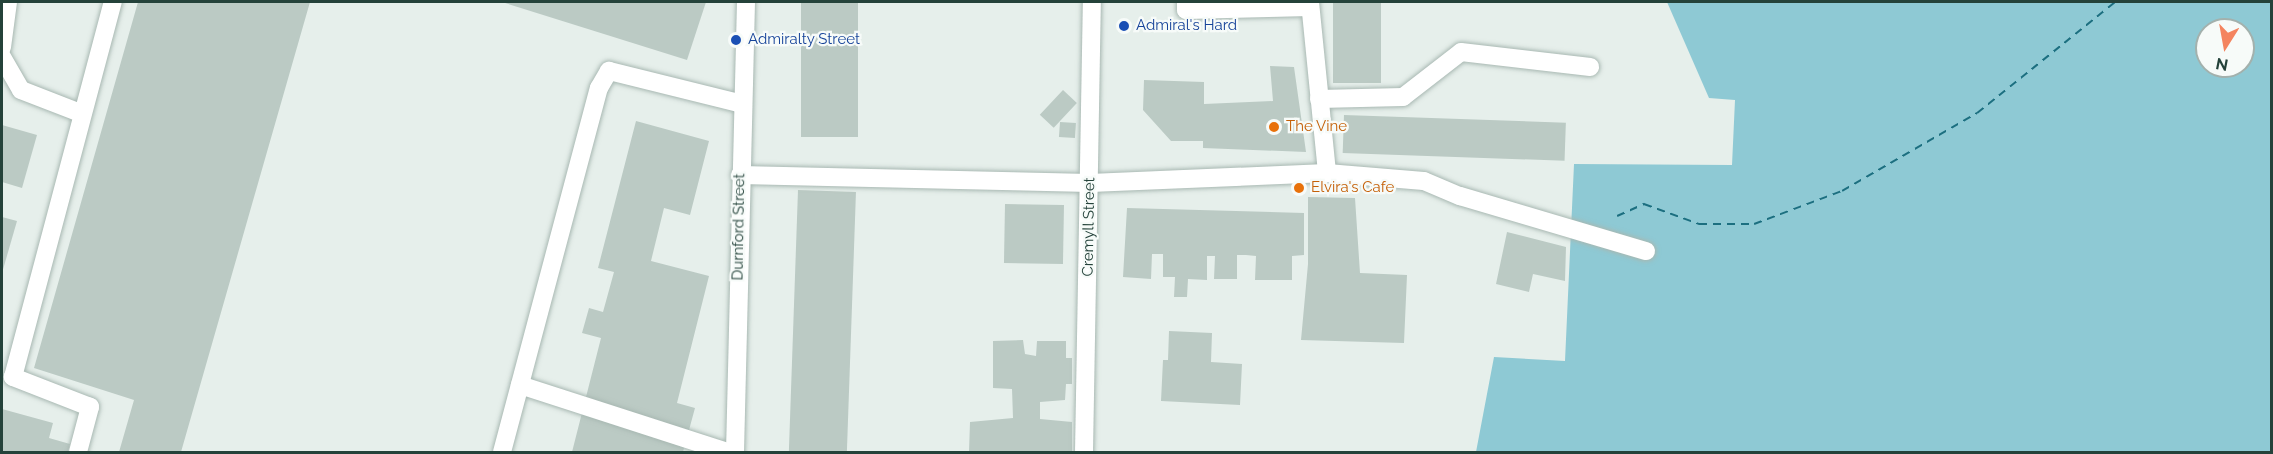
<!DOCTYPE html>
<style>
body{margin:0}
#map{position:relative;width:2273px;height:454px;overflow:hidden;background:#e6efeb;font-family:Raleway,sans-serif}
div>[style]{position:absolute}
.water>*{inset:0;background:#8ec9d4}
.ferry>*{height:1.5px;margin-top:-0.75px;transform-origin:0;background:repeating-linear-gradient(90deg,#1c6f80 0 8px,transparent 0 14px)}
.building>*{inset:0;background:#bbcac4;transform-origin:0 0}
.roads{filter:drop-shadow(0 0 2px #a8b8b2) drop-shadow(0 0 2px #a8b8b2)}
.lane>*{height:18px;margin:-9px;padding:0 9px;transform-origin:9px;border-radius:9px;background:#fff}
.street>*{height:18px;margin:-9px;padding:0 9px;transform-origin:9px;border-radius:9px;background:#fff}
.dots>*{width:16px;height:16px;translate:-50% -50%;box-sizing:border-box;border:3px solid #f7fbf9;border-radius:50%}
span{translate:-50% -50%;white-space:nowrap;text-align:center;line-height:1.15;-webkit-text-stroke:4.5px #f7fbf9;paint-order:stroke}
.transit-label{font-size:15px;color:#164399}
.left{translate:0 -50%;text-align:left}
.food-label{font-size:15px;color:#c56008}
.street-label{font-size:15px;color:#24423a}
.frame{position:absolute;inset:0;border:3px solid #24423a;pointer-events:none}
.north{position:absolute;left:2195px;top:18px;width:60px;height:60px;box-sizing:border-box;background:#f7fbf9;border:2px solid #a3b1ad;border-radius:50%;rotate:191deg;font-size:16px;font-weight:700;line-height:24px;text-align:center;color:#24423a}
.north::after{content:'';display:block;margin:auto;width:21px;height:27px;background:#f4845f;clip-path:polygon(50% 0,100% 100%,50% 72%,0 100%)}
</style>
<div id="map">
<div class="water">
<i style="clip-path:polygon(evenodd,1667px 2px,2271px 2px,2271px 452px,1476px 452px,1494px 357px,1565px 361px,1574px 164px,1732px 165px,1735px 100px,1709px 98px,1667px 2px,2207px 30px,2243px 30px,2243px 66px,2207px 66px,2207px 30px)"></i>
</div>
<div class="ferry">
<i style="left:1617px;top:216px;width:30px;rotate:-24deg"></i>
<i style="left:1644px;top:204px;width:59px;rotate:20deg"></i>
<i style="left:1699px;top:224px;width:55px"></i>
<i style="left:1754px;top:224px;width:94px;rotate:-20.6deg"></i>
<i style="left:1842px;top:191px;width:156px;rotate:-30deg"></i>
<i style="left:1977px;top:113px;width:177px;rotate:-38.8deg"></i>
</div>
<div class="building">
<i style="clip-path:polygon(138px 2px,310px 2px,181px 452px,119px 452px,134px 400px,34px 368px)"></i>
<i style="clip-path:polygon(502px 2px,706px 2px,687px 60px)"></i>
<i style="left:801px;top:2px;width:57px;height:135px"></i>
<i style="left:1333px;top:2px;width:48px;height:81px"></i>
<i style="clip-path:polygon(1270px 66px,1294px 67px,1306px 152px,1203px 148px,1203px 141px,1171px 141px,1143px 110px,1144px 80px,1204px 82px,1204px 104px,1273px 101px)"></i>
<i style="left:1063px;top:90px;width:19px;height:34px;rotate:43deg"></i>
<i style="left:1344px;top:115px;width:222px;height:38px;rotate:2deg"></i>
<i style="clip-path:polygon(636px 121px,709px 141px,690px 215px,664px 208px,651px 261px,709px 276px,677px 403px,695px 408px,683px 452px,572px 452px,601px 338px,582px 333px,589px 308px,603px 312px,614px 272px,598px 268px)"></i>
<i style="left:1060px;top:122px;width:16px;height:15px;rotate:4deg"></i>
<i style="clip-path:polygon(2px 125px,37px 135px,22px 188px,2px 182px)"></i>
<i style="left:798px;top:190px;width:58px;height:262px;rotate:2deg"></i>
<i style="clip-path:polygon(1308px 197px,1355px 198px,1360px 273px,1407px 275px,1404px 343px,1301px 340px,1308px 264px)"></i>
<i style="left:1005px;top:204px;width:59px;height:59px;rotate:1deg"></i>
<i style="clip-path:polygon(1127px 208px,1304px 213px,1304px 255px,1292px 256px,1292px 280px,1255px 280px,1256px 256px,1246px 255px,1237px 255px,1237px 279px,1214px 279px,1215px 256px,1207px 256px,1207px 280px,1188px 279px,1187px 297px,1174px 297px,1175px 277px,1163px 277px,1163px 254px,1152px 254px,1151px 279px,1123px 277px)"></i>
<i style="clip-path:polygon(2px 217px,17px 221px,2px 273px)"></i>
<i style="clip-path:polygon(1507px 232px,1566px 247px,1565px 281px,1533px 274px,1529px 292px,1496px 284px)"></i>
<i style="clip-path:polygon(1169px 331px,1212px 333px,1211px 362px,1242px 364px,1240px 405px,1161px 401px,1163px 360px,1168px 360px)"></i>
<i style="clip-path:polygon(1023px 340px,1025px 354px,1036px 356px,1037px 341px,1066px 341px,1066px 358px,1072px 358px,1072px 384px,1066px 384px,1065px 400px,1040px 402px,1040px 419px,1072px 422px,1072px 452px,969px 452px,970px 422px,1013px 418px,1012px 389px,993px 388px,993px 341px)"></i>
<i style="clip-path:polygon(2px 409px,53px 423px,49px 438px,70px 444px,68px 452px,2px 452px)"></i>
</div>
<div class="roads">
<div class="lane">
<i style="left:1186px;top:2px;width:8px;rotate:90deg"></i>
<i style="left:1186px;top:10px;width:124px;rotate:-1.4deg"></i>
<i style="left:2px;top:47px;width:45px;rotate:-82.4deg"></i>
<i style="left:2px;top:57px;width:38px;rotate:60deg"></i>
<i style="left:21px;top:90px;width:66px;rotate:21.2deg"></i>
<i style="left:1319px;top:99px;width:84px;rotate:-1.4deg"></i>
<i style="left:1403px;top:97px;width:73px;rotate:-37.8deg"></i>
<i style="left:1461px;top:52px;width:130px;rotate:6.6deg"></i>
<i style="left:1424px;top:181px;width:39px;rotate:23deg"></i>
<i style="left:1460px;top:196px;width:194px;rotate:16.5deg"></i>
<i style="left:520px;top:385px;width:219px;rotate:17.9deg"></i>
<i style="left:78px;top:452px;width:47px;rotate:-75.1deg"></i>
<i style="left:90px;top:407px;width:83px;rotate:-158.7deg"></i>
<i style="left:13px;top:377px;width:388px;rotate:-75.1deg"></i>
<i style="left:502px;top:452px;width:377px;rotate:-75.1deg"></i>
<i style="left:599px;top:88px;width:20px;rotate:-60deg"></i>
<i style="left:609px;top:71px;width:137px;rotate:13.9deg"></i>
</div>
<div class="street">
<i style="left:1310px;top:2px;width:172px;rotate:84.3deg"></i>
<i style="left:740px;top:175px;width:350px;rotate:1.3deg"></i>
<i style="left:1090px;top:183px;width:237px;rotate:-2.4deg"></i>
<i style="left:1327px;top:173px;width:97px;rotate:4.7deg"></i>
<i style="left:735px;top:452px;width:450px;rotate:-88.6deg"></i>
<i style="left:1084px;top:452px;width:450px;rotate:-89deg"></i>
</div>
</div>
<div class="dots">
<i style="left:1124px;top:26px;background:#1a4fb4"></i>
<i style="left:736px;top:40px;background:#1a4fb4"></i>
<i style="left:1274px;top:127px;background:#e8710a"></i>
<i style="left:1299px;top:188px;background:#e8710a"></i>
</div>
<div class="transit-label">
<span class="left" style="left:1136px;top:26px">Admiral's Hard</span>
<span class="left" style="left:748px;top:40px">Admiralty Street</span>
</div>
<div class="food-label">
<span class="left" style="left:1286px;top:127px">The Vine</span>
<span class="left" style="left:1311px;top:188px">Elvira's Cafe</span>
</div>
<div class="street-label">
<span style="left:739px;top:227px;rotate:-89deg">Durnford Street</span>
<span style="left:1089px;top:227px;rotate:-89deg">Cremyll Street</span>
</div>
<div class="frame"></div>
<div class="north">N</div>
</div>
